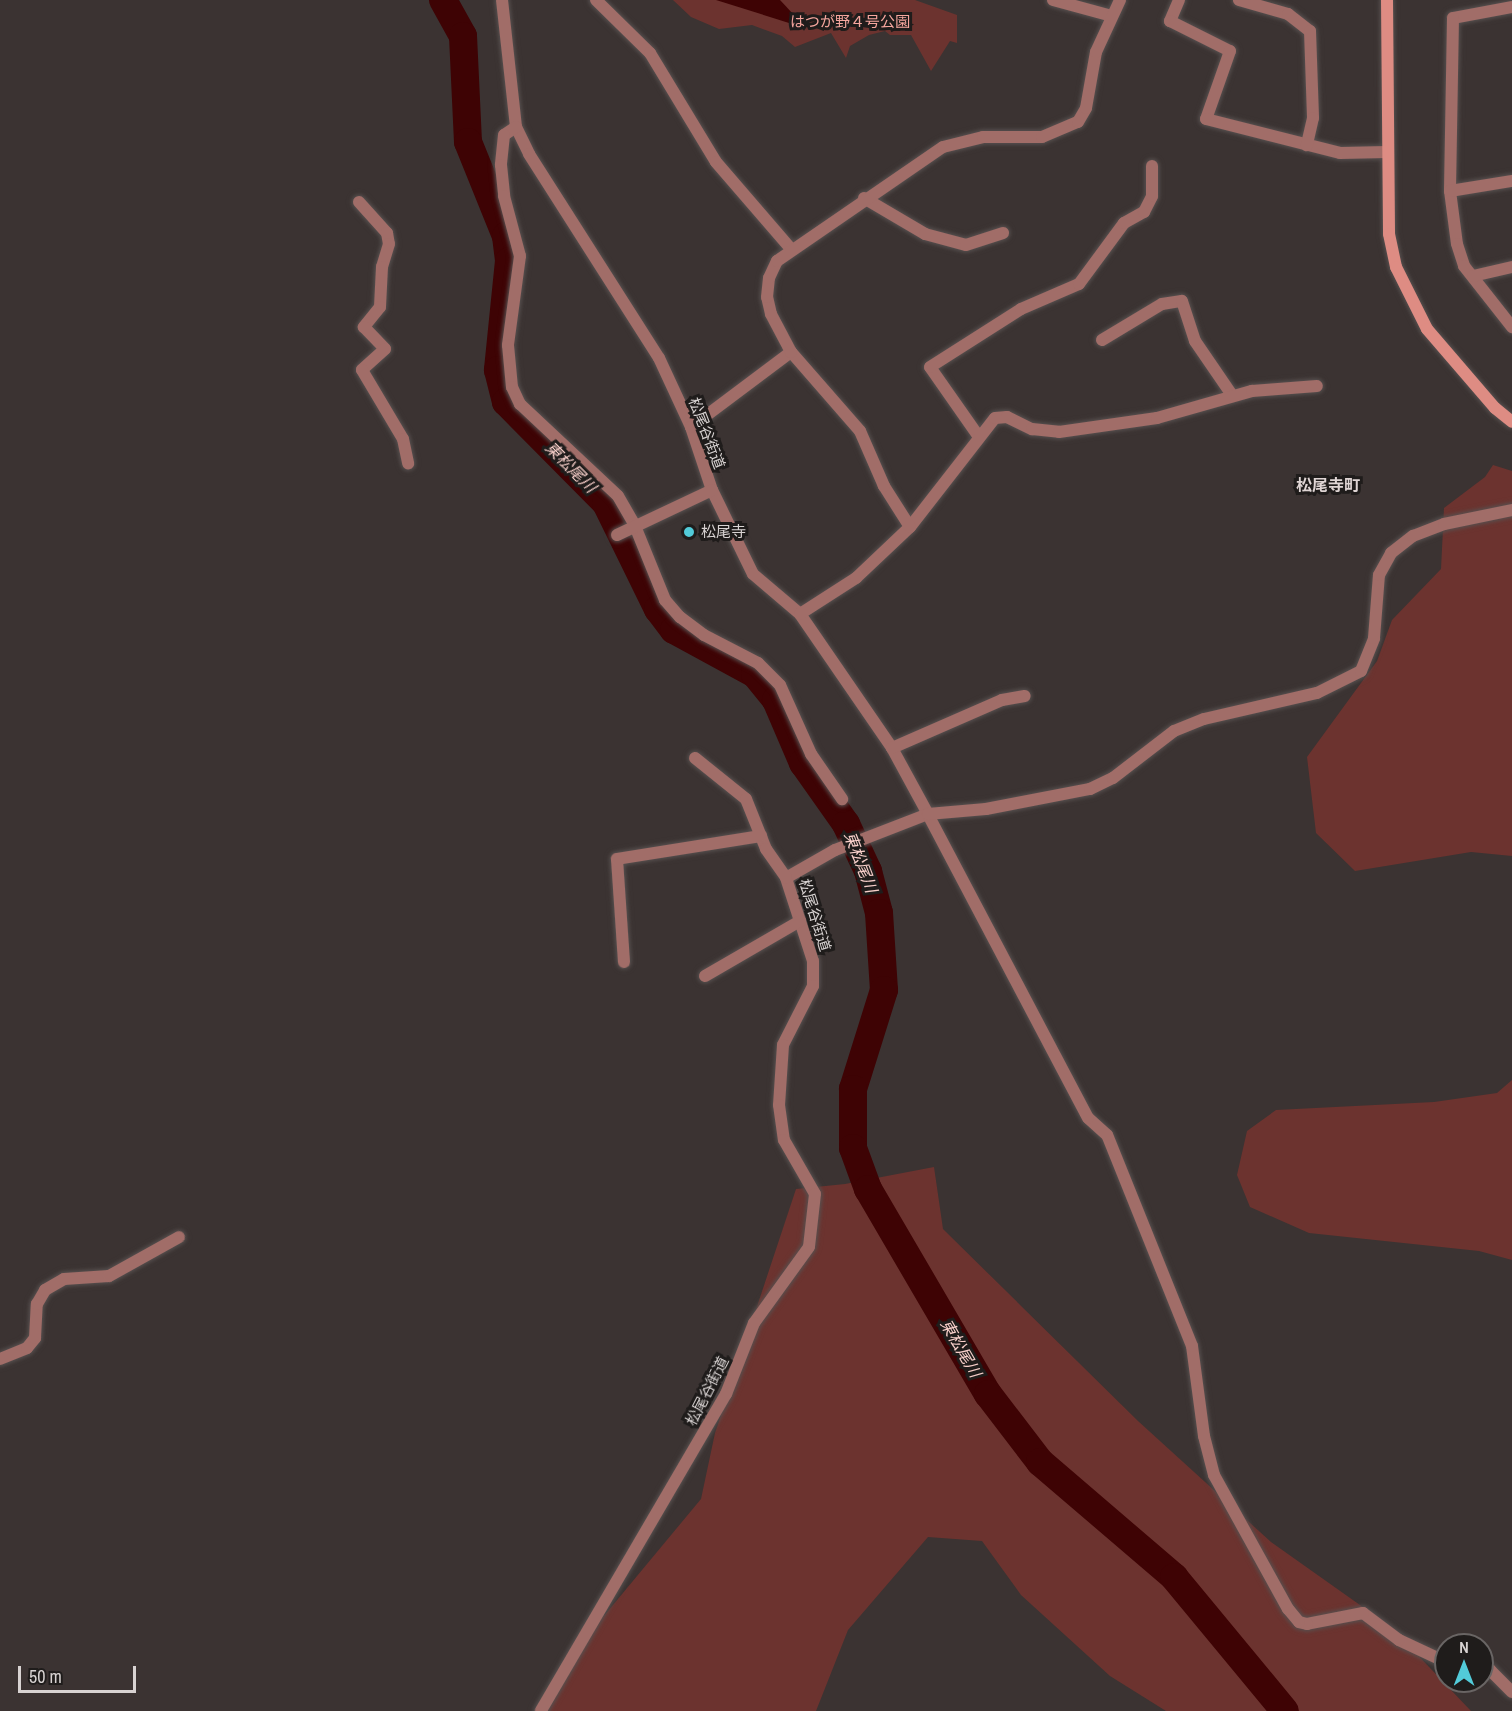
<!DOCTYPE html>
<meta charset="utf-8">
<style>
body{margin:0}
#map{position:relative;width:1512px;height:1711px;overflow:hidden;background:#3b3332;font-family:"Archivo Narrow","Noto Sans JP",sans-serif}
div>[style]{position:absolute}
.green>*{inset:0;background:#6c332f}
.water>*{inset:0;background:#3e0304}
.river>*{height:28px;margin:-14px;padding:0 14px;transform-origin:14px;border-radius:14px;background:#3e0304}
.roads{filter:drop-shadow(0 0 2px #57504f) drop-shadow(0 0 2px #57504f)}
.street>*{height:12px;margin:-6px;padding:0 6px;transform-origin:6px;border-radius:6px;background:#a16d68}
.secondary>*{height:12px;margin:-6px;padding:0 6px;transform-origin:6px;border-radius:6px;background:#de8c83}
.dots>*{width:16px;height:16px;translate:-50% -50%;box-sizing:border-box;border:3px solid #1f1c1b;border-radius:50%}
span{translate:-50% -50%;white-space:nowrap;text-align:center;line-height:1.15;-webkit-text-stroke:6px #1f1c1b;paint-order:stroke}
.park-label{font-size:15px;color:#f6a69e}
.street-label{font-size:15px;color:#d8d3d2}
.poi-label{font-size:15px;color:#d8d3d2}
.left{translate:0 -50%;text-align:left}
.water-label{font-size:16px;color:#f8cfca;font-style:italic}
.neighbourhood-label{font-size:16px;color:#dfd5d4;font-weight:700}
.north{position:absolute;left:1434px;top:1633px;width:60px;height:60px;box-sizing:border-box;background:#1f1c1b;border:2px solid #696564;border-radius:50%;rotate:0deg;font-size:16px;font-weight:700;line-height:24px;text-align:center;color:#d8d3d2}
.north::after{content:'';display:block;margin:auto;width:21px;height:27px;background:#52cbd9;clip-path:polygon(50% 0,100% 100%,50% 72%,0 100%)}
.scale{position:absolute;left:18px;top:1666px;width:118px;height:27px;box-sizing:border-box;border:3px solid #d8d3d2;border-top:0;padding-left:8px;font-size:18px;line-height:21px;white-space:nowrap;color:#d8d3d2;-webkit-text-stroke:4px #1f1c1b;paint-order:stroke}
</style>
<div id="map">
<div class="green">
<i style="clip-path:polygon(673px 0,915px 0,957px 15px,957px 43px,950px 41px,931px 71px,911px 35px,890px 35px,885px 31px,869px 35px,850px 46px,846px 58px,831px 33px,795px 47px,782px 36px,752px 25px,719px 29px,691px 17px)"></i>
<i style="clip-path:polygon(1493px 465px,1512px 471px,1512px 856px,1471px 852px,1355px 871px,1316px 833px,1307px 757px,1377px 661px,1392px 620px,1441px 569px,1444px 508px,1485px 477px)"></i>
<i style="clip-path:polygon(1512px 1080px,1512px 1260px,1479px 1251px,1309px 1233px,1250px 1207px,1237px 1175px,1247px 1131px,1276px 1110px,1434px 1102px,1497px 1093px)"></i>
<i style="clip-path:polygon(934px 1167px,943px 1229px,1138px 1421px,1271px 1542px,1391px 1627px,1471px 1711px,1166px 1711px,1110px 1676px,1021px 1595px,982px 1541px,928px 1537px,848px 1630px,816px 1711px,548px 1711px,598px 1623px,701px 1499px,715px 1433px,796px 1189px,845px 1184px)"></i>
</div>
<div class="water">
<i style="clip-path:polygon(716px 0,780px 0,794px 15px,793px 20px,789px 23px)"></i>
</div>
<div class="river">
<i style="left:443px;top:0;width:41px;rotate:60.9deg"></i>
<i style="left:463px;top:36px;width:106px;rotate:87.3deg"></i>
<i style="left:468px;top:142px;width:101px;rotate:68deg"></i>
<i style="left:506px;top:236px;width:25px;rotate:83deg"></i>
<i style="left:509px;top:261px;width:110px;rotate:95.8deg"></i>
<i style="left:498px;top:370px;width:33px;rotate:76deg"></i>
<i style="left:506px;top:402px;width:142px;rotate:45.3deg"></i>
<i style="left:606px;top:503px;width:118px;rotate:63.9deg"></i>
<i style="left:658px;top:609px;width:26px;rotate:53deg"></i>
<i style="left:674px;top:630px;width:92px;rotate:28.5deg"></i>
<i style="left:755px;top:674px;width:33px;rotate:51deg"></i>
<i style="left:776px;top:700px;width:69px;rotate:66.8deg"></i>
<i style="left:803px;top:763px;width:75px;rotate:54.8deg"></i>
<i style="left:846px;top:824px;width:52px;rotate:64.9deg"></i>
<i style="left:868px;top:871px;width:43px;rotate:75.3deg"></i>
<i style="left:879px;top:913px;width:77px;rotate:86.3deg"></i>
<i style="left:884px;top:990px;width:104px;rotate:107.4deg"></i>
<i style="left:853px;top:1089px;width:59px;rotate:90deg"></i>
<i style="left:853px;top:1148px;width:44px;rotate:69.9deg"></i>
<i style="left:868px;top:1189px;width:238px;rotate:59.7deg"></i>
<i style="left:988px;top:1394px;width:86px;rotate:52.6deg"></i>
<i style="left:1040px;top:1462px;width:177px;rotate:40.6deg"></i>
<i style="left:1174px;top:1577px;width:174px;rotate:50.4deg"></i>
</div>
<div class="roads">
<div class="street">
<i style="left:502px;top:0;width:128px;rotate:83.7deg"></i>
<i style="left:516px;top:127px;width:30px;rotate:64deg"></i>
<i style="left:529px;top:154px;width:242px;rotate:57.5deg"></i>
<i style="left:659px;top:358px;width:76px;rotate:65.1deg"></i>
<i style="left:691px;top:427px;width:66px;rotate:71.6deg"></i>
<i style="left:712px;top:490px;width:93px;rotate:64deg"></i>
<i style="left:753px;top:574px;width:62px;rotate:40.4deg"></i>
<i style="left:800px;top:614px;width:163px;rotate:55.5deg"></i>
<i style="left:892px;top:748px;width:75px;rotate:61.4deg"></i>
<i style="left:928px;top:814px;width:100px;rotate:158.8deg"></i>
<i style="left:835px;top:850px;width:56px;rotate:150.3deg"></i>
<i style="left:786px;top:878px;width:87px;rotate:72deg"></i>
<i style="left:813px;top:961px;width:25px;rotate:90deg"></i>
<i style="left:813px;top:986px;width:66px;rotate:117deg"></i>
<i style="left:783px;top:1045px;width:60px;rotate:93.8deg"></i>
<i style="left:779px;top:1105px;width:35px;rotate:82deg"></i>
<i style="left:784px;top:1140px;width:62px;rotate:60.1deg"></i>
<i style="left:815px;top:1194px;width:53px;rotate:96.5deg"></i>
<i style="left:809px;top:1247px;width:94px;rotate:125.9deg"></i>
<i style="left:754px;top:1323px;width:76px;rotate:111.5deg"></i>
<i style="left:726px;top:1394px;width:367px;rotate:120.3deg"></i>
<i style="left:596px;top:0;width:76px;rotate:44.5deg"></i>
<i style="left:650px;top:53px;width:127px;rotate:58.8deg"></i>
<i style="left:716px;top:162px;width:116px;rotate:49.2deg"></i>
<i style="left:1053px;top:0;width:61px;rotate:15.2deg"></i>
<i style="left:1179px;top:0;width:23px;rotate:113deg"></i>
<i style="left:1170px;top:21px;width:67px;rotate:26.6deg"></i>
<i style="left:1230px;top:51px;width:72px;rotate:109.4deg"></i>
<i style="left:1206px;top:119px;width:138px;rotate:14.2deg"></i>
<i style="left:1340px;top:153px;width:47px;rotate:-1.2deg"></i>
<i style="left:1239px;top:0;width:51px;rotate:15.9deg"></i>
<i style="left:1288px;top:14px;width:28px;rotate:38deg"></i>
<i style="left:1310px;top:31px;width:87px;rotate:88deg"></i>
<i style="left:1313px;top:118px;width:28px;rotate:103deg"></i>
<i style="left:1512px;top:7px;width:60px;rotate:169.4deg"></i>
<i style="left:1453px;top:18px;width:173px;rotate:91deg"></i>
<i style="left:1450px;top:191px;width:53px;rotate:82.5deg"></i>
<i style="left:1457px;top:244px;width:23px;rotate:72deg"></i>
<i style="left:1464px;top:266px;width:78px;rotate:51.8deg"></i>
<i style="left:516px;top:127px;width:14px;rotate:146deg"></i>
<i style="left:504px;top:135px;width:30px;rotate:96deg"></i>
<i style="left:501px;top:165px;width:31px;rotate:84deg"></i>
<i style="left:504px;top:196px;width:62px;rotate:75.1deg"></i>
<i style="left:520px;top:256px;width:90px;rotate:97.7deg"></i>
<i style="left:508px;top:345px;width:42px;rotate:84.6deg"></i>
<i style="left:512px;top:387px;width:19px;rotate:65deg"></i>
<i style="left:520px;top:404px;width:134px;rotate:43.2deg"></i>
<i style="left:618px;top:496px;width:34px;rotate:60deg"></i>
<i style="left:635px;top:526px;width:80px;rotate:67.9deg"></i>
<i style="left:665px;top:600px;width:23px;rotate:49deg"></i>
<i style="left:680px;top:617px;width:30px;rotate:37deg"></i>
<i style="left:704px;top:635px;width:61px;rotate:27.4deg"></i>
<i style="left:758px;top:663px;width:31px;rotate:45deg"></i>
<i style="left:780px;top:685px;width:76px;rotate:65.8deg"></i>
<i style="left:811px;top:754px;width:55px;rotate:55.4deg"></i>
<i style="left:1450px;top:191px;width:63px;rotate:-9.2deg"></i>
<i style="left:864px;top:198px;width:71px;rotate:30.5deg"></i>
<i style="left:925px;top:234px;width:42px;rotate:15deg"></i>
<i style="left:966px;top:245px;width:39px;rotate:-18deg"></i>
<i style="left:359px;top:202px;width:42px;rotate:47.9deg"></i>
<i style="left:387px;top:233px;width:11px;rotate:80deg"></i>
<i style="left:389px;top:244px;width:24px;rotate:107deg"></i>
<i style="left:382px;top:267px;width:40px;rotate:92.9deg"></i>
<i style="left:380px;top:307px;width:26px;rotate:129deg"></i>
<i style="left:364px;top:327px;width:30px;rotate:46deg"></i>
<i style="left:385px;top:349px;width:31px;rotate:138deg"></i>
<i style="left:362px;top:370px;width:80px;rotate:59.3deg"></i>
<i style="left:403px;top:439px;width:25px;rotate:78deg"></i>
<i style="left:1473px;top:276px;width:40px;rotate:-13deg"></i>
<i style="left:1102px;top:340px;width:70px;rotate:-31deg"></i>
<i style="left:1162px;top:304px;width:20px;rotate:-9deg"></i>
<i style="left:1182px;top:301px;width:42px;rotate:72deg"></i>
<i style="left:1195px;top:341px;width:65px;rotate:55.6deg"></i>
<i style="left:691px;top:427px;width:125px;rotate:-36.9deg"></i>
<i style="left:979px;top:437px;width:85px;rotate:-125deg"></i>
<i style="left:930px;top:367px;width:108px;rotate:-32.5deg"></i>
<i style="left:1021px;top:309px;width:63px;rotate:-23.3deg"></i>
<i style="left:1079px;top:284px;width:76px;rotate:-53.6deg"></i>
<i style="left:1124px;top:223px;width:23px;rotate:-29deg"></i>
<i style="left:1144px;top:212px;width:18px;rotate:-63deg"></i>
<i style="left:1152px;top:196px;width:30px;rotate:-90deg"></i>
<i style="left:910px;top:527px;width:138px;rotate:-52.1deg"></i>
<i style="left:995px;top:418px;width:12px;rotate:-5deg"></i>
<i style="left:1007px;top:417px;width:28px;rotate:26deg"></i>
<i style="left:1032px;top:429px;width:27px;rotate:6deg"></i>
<i style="left:1059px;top:432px;width:99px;rotate:-8.1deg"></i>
<i style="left:1157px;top:418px;width:99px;rotate:-15.9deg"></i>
<i style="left:1252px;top:391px;width:65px;rotate:-4.4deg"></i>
<i style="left:617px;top:535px;width:105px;rotate:-25.3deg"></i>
<i style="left:800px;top:614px;width:67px;rotate:-32.7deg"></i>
<i style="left:856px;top:578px;width:74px;rotate:-43.4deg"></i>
<i style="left:910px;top:527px;width:49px;rotate:-122.4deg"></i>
<i style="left:884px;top:486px;width:60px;rotate:-113.6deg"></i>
<i style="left:860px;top:431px;width:105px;rotate:-131.1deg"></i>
<i style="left:791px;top:352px;width:43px;rotate:-117.8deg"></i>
<i style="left:771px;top:314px;width:17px;rotate:-103deg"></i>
<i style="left:767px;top:297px;width:19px;rotate:-84deg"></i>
<i style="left:769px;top:278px;width:19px;rotate:-65deg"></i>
<i style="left:777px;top:261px;width:201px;rotate:-34.5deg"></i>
<i style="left:943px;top:147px;width:41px;rotate:-14deg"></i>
<i style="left:983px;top:137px;width:59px"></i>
<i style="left:1042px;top:137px;width:39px;rotate:-23deg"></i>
<i style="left:1078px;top:122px;width:16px;rotate:-60deg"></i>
<i style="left:1086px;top:108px;width:57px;rotate:-79.9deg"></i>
<i style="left:1096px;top:52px;width:57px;rotate:-65.2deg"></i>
<i style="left:892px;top:748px;width:120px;rotate:-23.6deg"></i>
<i style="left:1002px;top:700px;width:23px;rotate:-10deg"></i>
<i style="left:695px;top:758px;width:65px;rotate:38.8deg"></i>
<i style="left:746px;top:799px;width:54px;rotate:68.2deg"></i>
<i style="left:766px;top:849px;width:35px;rotate:55deg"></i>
<i style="left:624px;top:962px;width:103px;rotate:-93.9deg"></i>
<i style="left:617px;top:859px;width:146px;rotate:-9.1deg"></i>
<i style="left:705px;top:976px;width:110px;rotate:-30.1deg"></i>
<i style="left:0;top:1359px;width:29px;rotate:-22deg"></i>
<i style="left:27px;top:1348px;width:13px;rotate:-51deg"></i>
<i style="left:35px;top:1338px;width:34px;rotate:-87deg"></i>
<i style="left:37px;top:1304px;width:16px;rotate:-60deg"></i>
<i style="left:45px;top:1290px;width:22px;rotate:-30deg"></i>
<i style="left:64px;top:1279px;width:45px;rotate:-3.8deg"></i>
<i style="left:109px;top:1276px;width:80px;rotate:-29.1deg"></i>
<i style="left:1446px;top:1662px;width:52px;rotate:-154.9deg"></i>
<i style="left:1399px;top:1640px;width:45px;rotate:-143.1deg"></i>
<i style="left:1363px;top:1613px;width:57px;rotate:168.9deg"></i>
<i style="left:1307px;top:1624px;width:8px;rotate:-166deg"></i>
<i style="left:1299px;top:1622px;width:17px;rotate:-130deg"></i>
<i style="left:1288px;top:1609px;width:153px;rotate:-118.9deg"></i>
<i style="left:1214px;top:1475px;width:40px;rotate:-104.4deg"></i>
<i style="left:1204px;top:1436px;width:91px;rotate:-97.6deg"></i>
<i style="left:1192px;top:1346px;width:227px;rotate:-111.9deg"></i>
<i style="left:1107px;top:1135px;width:25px;rotate:-138deg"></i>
<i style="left:1088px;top:1118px;width:344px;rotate:-117.8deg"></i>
<i style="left:928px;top:814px;width:58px;rotate:-4.9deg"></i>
<i style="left:986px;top:809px;width:106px;rotate:-10.9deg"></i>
<i style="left:1090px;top:789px;width:25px;rotate:-26deg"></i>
<i style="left:1113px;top:778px;width:77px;rotate:-37.6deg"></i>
<i style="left:1174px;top:731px;width:32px;rotate:-22deg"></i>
<i style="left:1204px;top:719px;width:116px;rotate:-13deg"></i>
<i style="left:1317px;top:693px;width:49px;rotate:-26.6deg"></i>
<i style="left:1361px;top:671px;width:35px;rotate:-68deg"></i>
<i style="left:1374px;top:638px;width:63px;rotate:-85.5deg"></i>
<i style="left:1379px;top:575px;width:25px;rotate:-61deg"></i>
<i style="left:1391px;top:553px;width:28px;rotate:-38deg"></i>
<i style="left:1413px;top:536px;width:33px;rotate:-21deg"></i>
<i style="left:1444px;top:524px;width:69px;rotate:-11.6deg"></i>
<i style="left:1482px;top:1667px;width:9px;rotate:21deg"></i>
<i style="left:1490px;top:1670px;width:31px;rotate:45deg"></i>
</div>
<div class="secondary">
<i style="left:1387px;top:0;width:234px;rotate:89.5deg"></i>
<i style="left:1389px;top:234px;width:34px;rotate:78deg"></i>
<i style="left:1396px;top:267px;width:69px;rotate:63.4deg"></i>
<i style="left:1427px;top:329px;width:104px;rotate:49.3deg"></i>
<i style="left:1495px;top:408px;width:22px;rotate:39deg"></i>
</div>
</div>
<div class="dots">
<i style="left:689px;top:532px;background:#52cbd9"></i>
</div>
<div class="park-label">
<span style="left:850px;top:22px">はつが野４号公園</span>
</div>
<div class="street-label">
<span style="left:707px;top:433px;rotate:69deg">松尾谷街道</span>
<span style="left:815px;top:915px;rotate:73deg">松尾谷街道</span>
<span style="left:707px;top:1391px;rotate:-63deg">松尾谷街道</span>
</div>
<div class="poi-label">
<span class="left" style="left:701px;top:532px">松尾寺</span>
</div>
<div class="water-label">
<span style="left:571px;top:467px;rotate:45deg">東松尾川</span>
<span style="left:861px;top:862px;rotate:69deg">東松尾川</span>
<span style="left:961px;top:1348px;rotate:60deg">東松尾川</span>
</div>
<div class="neighbourhood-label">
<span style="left:1328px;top:485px">松尾寺町</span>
</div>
<div class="north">N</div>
<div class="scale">50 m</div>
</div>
